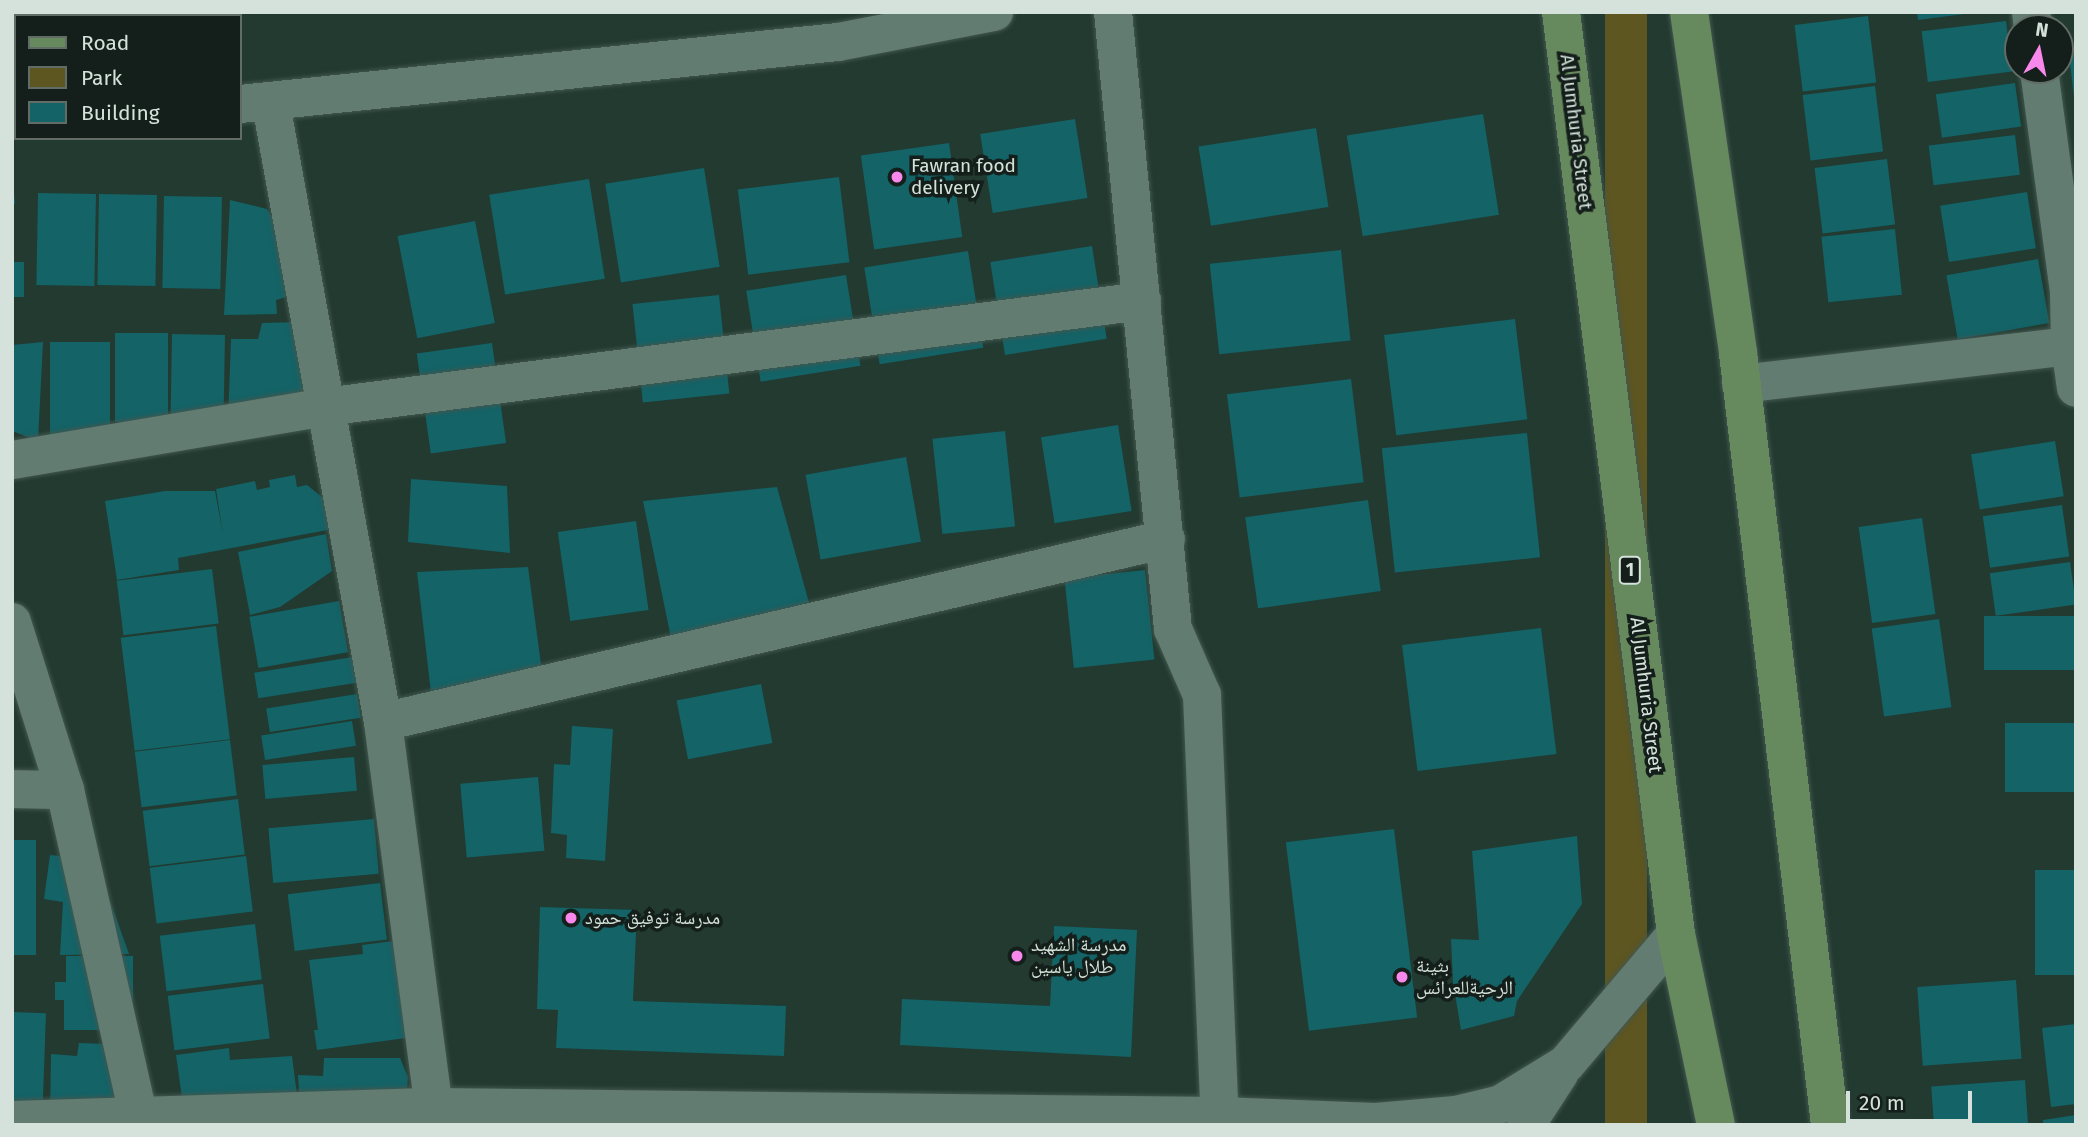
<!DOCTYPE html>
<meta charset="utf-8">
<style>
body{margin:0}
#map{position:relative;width:2088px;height:1137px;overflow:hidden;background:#223a30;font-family:"Fira Sans","Noto Naskh Arabic",sans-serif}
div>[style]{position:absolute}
.green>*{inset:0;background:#5d5621;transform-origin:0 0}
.building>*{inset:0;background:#136367;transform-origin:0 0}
.roads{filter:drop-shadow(0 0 2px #42574f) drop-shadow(0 0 2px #42574f)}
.minor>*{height:38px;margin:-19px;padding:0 19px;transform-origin:19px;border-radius:19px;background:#637c72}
.tertiary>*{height:38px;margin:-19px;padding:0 19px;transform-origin:19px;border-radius:19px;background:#637c72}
.primary>*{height:38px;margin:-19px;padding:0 19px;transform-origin:19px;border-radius:19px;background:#67895e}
.dots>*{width:19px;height:19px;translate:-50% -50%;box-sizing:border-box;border:4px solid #141e1a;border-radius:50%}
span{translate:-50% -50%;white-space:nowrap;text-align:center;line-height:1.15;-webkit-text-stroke:7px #141e1a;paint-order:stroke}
.shield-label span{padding:2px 5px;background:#141e1a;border:2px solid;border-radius:5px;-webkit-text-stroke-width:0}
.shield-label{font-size:18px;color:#d4e2db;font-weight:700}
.street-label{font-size:19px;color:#d4e2db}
.poi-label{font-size:19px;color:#d4e2db}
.left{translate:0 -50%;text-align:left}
.frame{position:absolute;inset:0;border:14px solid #d4e2db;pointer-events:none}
.legend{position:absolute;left:14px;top:14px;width:228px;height:126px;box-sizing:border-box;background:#141e1a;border:2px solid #616c67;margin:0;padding:9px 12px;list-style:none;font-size:21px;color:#d4e2db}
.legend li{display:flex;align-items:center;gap:14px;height:35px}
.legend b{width:35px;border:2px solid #616c67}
.north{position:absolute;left:2004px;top:14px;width:70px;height:70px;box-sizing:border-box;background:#141e1a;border:2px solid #616c67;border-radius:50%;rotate:9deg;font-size:19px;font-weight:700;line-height:28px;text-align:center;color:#d4e2db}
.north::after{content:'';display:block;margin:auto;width:24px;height:32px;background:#f888eb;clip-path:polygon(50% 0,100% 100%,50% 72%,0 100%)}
.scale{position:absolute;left:1846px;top:1091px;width:126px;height:32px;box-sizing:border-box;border:4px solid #d4e2db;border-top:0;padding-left:9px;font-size:21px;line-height:24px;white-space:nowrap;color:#d4e2db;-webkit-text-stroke:5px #141e1a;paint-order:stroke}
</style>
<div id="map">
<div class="green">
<i style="left:1605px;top:12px;width:42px;height:1122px"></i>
</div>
<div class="building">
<i style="clip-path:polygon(1917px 12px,1964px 12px,1964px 14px,1918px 20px)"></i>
<i style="left:1868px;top:16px;width:67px;height:74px;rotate:83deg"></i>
<i style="left:2006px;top:21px;width:51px;height:85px;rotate:83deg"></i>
<i style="clip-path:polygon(2076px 54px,2076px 97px,2074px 97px,2069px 55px)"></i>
<i style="left:2015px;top:83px;width:44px;height:80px;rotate:82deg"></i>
<i style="left:1875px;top:86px;width:66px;height:73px;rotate:83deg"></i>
<i style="left:1483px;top:114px;width:102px;height:138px;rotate:81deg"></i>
<i style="left:1075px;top:119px;width:80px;height:96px;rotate:81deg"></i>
<i style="left:1316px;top:128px;width:80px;height:119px;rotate:81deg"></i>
<i style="left:2015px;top:135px;width:40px;height:87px;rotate:83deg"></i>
<i style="left:949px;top:143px;width:95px;height:89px;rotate:82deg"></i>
<i style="left:1887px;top:159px;width:66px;height:73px;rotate:83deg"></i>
<i style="left:704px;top:168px;width:100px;height:100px;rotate:81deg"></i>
<i style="clip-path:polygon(12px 172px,15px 204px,12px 204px)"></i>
<i style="left:839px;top:177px;width:86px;height:102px;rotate:83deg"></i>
<i style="left:589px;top:179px;width:101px;height:101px;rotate:81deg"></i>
<i style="left:2027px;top:192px;width:57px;height:88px;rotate:81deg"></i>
<i style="left:38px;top:193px;width:58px;height:92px;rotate:1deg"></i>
<i style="left:99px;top:194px;width:58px;height:91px;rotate:1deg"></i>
<i style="left:164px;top:196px;width:58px;height:92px;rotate:1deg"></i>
<i style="clip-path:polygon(230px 200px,267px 209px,283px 235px,289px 296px,276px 300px,277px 314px,224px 315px)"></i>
<i style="left:475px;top:221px;width:104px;height:79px;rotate:79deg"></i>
<i style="left:1895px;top:229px;width:66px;height:74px;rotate:84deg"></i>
<i style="left:1092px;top:246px;width:94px;height:103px;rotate:81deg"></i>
<i style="left:1341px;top:250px;width:91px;height:132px;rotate:84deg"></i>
<i style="left:968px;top:251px;width:98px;height:105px;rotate:81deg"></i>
<i style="left:2038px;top:259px;width:65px;height:93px;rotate:80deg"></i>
<i style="left:12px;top:262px;width:12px;height:35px"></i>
<i style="left:846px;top:275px;width:92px;height:101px;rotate:81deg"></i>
<i style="left:719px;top:295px;width:99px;height:87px;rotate:84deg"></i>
<i style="left:1515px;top:319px;width:101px;height:132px;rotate:83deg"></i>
<i style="clip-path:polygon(301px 322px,315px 395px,228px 421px,231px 339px,258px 339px,262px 323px)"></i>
<i style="left:115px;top:333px;width:53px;height:89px"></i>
<i style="left:172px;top:334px;width:53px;height:90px;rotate:1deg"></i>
<i style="clip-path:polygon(43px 342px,38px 441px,12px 431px,12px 345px)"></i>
<i style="left:50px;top:342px;width:60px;height:98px"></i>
<i style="left:492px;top:343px;width:101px;height:76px;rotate:82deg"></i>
<i style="left:1351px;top:379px;width:104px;height:125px;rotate:83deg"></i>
<i style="left:1118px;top:425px;width:87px;height:78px;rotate:81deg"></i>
<i style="left:1005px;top:431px;width:96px;height:73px;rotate:84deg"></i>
<i style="left:1527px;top:433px;width:125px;height:146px;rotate:84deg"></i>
<i style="left:2055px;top:441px;width:56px;height:85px;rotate:81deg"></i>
<i style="left:906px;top:457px;width:86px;height:102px;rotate:80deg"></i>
<i style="clip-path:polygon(295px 475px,297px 487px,307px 485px,327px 501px,333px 529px,178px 558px,179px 570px,117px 580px,105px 501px,165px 491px,215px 491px,223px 534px,216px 489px,255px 481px,257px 490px,270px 487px,269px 480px)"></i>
<i style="clip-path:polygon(411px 479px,507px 486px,510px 553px,408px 542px)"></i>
<i style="clip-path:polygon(777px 487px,811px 610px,672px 643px,643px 501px)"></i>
<i style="left:1368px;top:500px;width:92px;height:124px;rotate:82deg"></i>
<i style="left:2062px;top:505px;width:52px;height:80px;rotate:82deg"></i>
<i style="left:1922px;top:518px;width:97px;height:64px;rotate:82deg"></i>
<i style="left:636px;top:521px;width:90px;height:79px;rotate:82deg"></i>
<i style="clip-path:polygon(326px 534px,332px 571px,280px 607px,250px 615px,238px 552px)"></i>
<i style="left:2070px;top:562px;width:43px;height:81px;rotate:82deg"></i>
<i style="clip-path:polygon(528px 567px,542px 672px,431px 693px,417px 572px)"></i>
<i style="left:212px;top:569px;width:55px;height:96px;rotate:83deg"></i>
<i style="left:1145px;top:570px;width:90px;height:81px;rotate:84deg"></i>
<i style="left:339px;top:601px;width:52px;height:91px;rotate:80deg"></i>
<i style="left:2076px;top:616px;width:54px;height:92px;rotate:90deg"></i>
<i style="left:1939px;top:619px;width:89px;height:68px;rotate:82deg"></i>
<i style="left:216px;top:626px;width:114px;height:96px;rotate:83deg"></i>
<i style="left:1541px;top:628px;width:127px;height:140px;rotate:83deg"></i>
<i style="left:353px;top:657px;width:26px;height:100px;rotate:81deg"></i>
<i style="left:761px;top:684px;width:60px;height:86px;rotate:79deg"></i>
<i style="left:357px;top:694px;width:24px;height:92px;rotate:81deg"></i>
<i style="left:352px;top:721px;width:25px;height:92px;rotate:81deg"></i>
<i style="left:2076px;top:723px;width:69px;height:71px;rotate:90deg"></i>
<i style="clip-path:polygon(572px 726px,613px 729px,605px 861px,566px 858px,567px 835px,551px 833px,554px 764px,570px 765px)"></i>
<i style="left:230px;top:740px;width:56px;height:96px;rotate:83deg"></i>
<i style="left:354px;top:757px;width:34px;height:92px;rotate:85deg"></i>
<i style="left:538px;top:777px;width:74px;height:78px;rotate:85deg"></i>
<i style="left:238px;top:799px;width:56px;height:96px;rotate:83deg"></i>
<i style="left:374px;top:819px;width:55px;height:106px;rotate:85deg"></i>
<i style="left:1394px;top:829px;width:190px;height:109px;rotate:83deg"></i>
<i style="clip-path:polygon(1577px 836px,1582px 904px,1517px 1001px,1514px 1016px,1461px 1030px,1453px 982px,1451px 939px,1479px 940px,1472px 851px)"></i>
<i style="left:12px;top:840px;width:24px;height:115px"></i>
<i style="clip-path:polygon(50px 855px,95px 859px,129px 954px,60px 955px,63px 902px,44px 899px)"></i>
<i style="left:246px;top:856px;width:56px;height:97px;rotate:83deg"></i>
<i style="left:2035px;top:870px;width:41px;height:105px"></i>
<i style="left:380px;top:883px;width:57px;height:93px;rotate:83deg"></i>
<i style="clip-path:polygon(540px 907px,637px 910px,633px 1001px,786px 1006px,784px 1056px,556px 1048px,558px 1010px,537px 1009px)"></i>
<i style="left:255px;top:924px;width:56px;height:96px;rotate:83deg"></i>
<i style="clip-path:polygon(1054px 926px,1137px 930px,1131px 1057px,900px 1045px,902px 999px,1050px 1006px)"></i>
<i style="clip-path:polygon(394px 941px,406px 1038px,317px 1050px,314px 1030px,318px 1030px,309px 960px,363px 954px,362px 945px)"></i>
<i style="clip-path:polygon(66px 956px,133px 956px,133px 1030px,64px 1030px,64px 1000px,55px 1000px,55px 982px,66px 982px)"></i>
<i style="left:2016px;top:980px;width:79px;height:99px;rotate:86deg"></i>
<i style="left:263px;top:984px;width:55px;height:96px;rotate:83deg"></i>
<i style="left:12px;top:1012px;width:34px;height:94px;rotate:2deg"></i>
<i style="clip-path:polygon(2076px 1024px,2076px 1104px,2051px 1107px,2042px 1028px)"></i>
<i style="clip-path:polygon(79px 1043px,140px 1045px,147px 1101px,50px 1118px,51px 1054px,77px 1056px)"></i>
<i style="clip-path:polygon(229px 1048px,230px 1060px,292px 1056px,298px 1103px,183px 1105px,176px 1055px)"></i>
<i style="clip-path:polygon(324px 1058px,400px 1058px,408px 1077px,407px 1090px,300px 1107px,298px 1075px,323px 1076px)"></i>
<i style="left:2025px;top:1080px;width:45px;height:94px;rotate:86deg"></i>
<i style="clip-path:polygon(2076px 1115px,2076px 1125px,2043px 1125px,2043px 1120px)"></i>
</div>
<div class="roads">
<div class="minor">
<i style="left:1113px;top:12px;width:620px;rotate:84.45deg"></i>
<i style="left:1173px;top:629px;width:72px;rotate:66.3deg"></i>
<i style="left:1202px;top:695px;width:421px;rotate:87.6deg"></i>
<i style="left:2031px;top:12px;width:16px;rotate:83deg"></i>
<i style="left:2039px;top:70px;width:224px;rotate:82.3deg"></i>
<i style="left:2069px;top:292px;width:54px;rotate:88.9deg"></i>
<i style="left:2070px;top:346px;width:42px;rotate:81.9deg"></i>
<i style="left:240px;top:104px;width:601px;rotate:-5.92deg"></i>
<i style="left:838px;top:42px;width:159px;rotate:-10.9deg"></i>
<i style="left:271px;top:104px;width:628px;rotate:79.73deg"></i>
<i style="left:383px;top:722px;width:406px;rotate:82.5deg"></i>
<i style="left:12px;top:110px;width:4px"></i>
<i style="left:1741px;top:384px;width:331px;rotate:-6.6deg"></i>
<i style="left:12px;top:460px;width:317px;rotate:-9.6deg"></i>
<i style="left:325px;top:407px;width:824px;rotate:-7.39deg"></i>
<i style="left:12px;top:622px;width:176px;rotate:72.5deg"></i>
<i style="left:65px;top:790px;width:332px;rotate:77.3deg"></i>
<i style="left:383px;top:722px;width:804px;rotate:-13.15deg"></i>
<i style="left:12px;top:789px;width:53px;rotate:1.1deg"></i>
</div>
<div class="tertiary">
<i style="left:12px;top:1120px;width:422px;rotate:-1.8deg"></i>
<i style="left:434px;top:1107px;width:786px;rotate:0.66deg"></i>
<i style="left:1220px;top:1116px;width:156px;rotate:2.2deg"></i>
<i style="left:1376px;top:1122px;width:80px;rotate:-5deg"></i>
<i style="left:1456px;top:1115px;width:46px;rotate:-13.7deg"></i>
<i style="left:1501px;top:1104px;width:76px;rotate:-31.6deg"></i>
<i style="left:1566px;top:1064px;width:170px;rotate:-49.8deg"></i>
<i style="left:1526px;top:1125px;width:61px;rotate:-57.1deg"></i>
</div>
<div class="primary">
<i style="left:1561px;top:12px;width:929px;rotate:82.89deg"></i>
<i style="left:1676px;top:934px;width:195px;rotate:78.2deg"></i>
<i style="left:1689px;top:12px;width:345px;rotate:81.8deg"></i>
<i style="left:1738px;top:353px;width:777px;rotate:83.2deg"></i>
</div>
</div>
<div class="dots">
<i style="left:897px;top:177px;background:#f888eb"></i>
<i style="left:571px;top:918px;background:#f888eb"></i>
<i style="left:1017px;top:956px;background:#f888eb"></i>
<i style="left:1402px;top:977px;background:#f888eb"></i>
</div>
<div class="shield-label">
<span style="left:1630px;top:570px">1</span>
</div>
<div class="street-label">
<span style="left:1576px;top:132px;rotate:83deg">Al Jumhuria Street</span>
<span style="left:1646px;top:695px;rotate:83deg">Al Jumhuria Street</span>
</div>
<div class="poi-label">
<span class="left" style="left:911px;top:177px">Fawran food<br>delivery</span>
<span class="left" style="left:585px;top:918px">مدرسة توفيق حمود</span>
<span class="left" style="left:1031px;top:956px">مدرسة الشهيد<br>طلال ياسين</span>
<span class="left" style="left:1416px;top:977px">بثينة<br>الرحيةللعرائس</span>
</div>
<div class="frame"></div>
<ul class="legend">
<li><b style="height:9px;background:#67895e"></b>Road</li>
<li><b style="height:19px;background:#5d5621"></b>Park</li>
<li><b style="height:19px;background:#136367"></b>Building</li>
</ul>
<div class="north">N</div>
<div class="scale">20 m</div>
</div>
